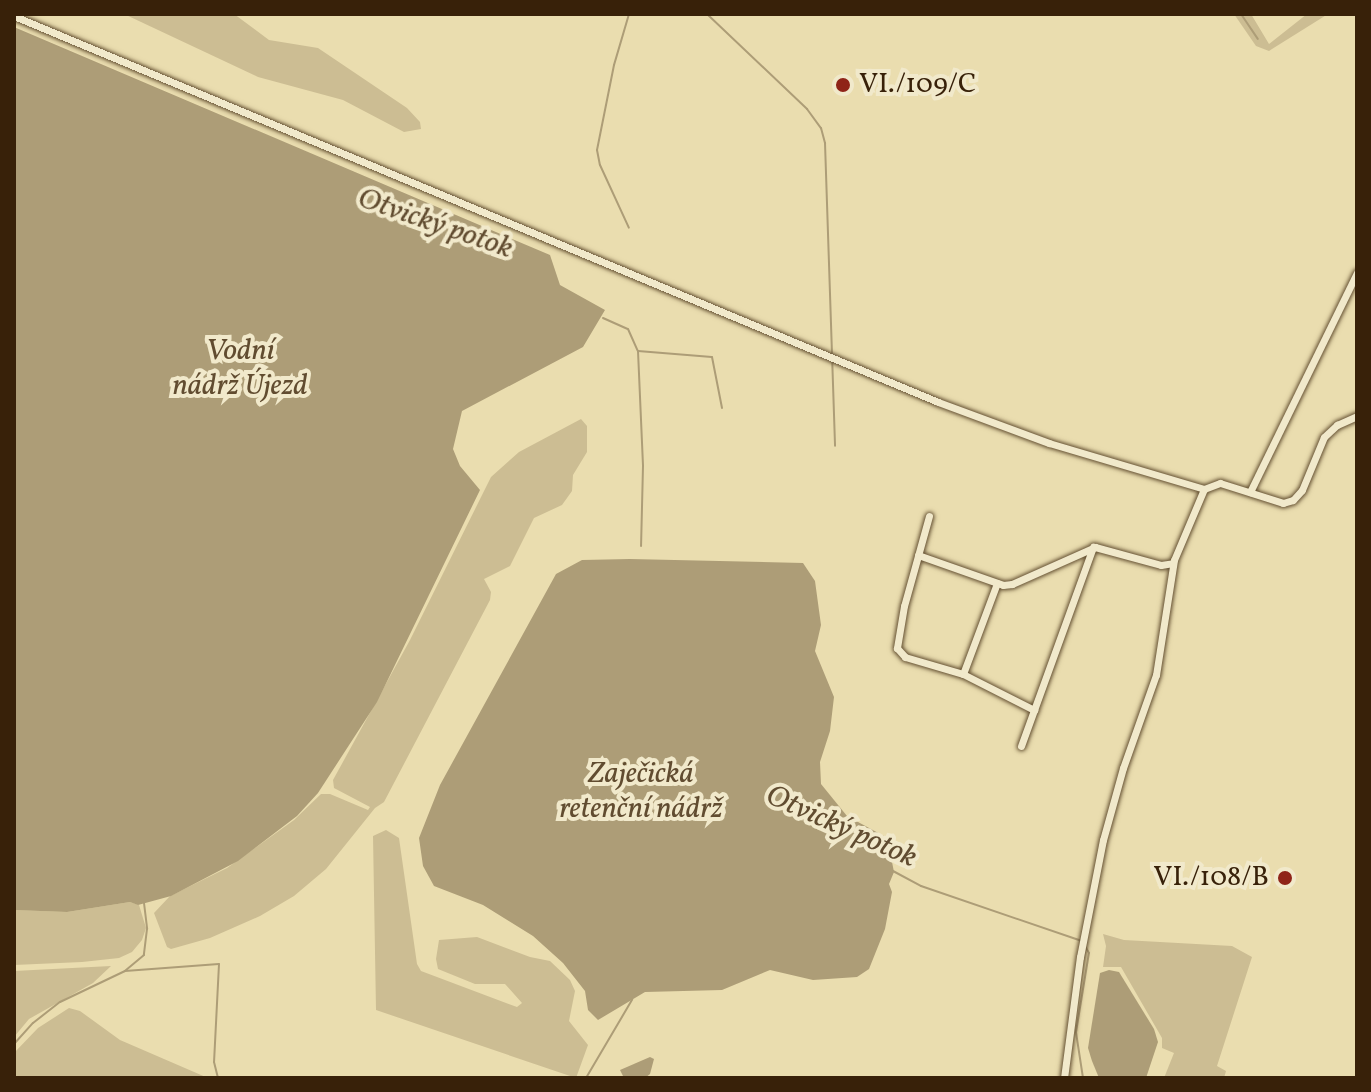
<!DOCTYPE html>
<meta charset="utf-8">
<style>
body{margin:0}
#map{position:relative;width:1371px;height:1092px;overflow:hidden;background:#eaddaf;font-family:Vollkorn,serif}
div>[style]{position:absolute}
.green>*{inset:0;background:#ccbd93}
.water>*{inset:0;background:#ad9d77}
.stream>*{height:2px;margin:-1px;padding:0 1px;transform-origin:1px;border-radius:1px;background:#ad9d77}
.roads{filter:drop-shadow(0 0 2px #645032) drop-shadow(0 0 2px #645032)}
.minor>*{height:7px;margin:-3.5px;padding:0 3.5px;transform-origin:3.5px;border-radius:3.5px;background:#f1e9cb}
.dots>*{width:22px;height:22px;translate:-50% -50%;box-sizing:border-box;border:4px solid #f1e9cb;border-radius:50%}
span{translate:-50% -50%;white-space:nowrap;text-align:center;line-height:1.15;-webkit-text-stroke:8px #f1e9cb;paint-order:stroke}
.poi-label{font-size:28px;color:#382109}
.left{translate:0 -50%;text-align:left}
.right{translate:-100% -50%;text-align:right}
.water-label{font-size:30px;color:#614c30;font-style:italic}
.frame{position:absolute;inset:0;border:16px solid #382109;pointer-events:none}
</style>
<div id="map">
<div class="green">
<i style="clip-path:polygon(124px 14px,234px 14px,269px 40px,318px 48px,407px 108px,420px 122px,421px 129px,404px 132px,343px 100px,258px 77px)"></i>
<i style="clip-path:polygon(1234px 14px,1251px 14px,1269px 44px,1307px 14px,1328px 14px,1269px 51px,1256px 46px)"></i>
<i style="clip-path:polygon(581px 419px,587px 426px,587px 452px,573px 475px,572px 491px,562px 505px,534px 518px,510px 566px,484px 579px,491px 592px,490px 600px,384px 802px,375px 808px,326px 869px,294px 896px,260px 916px,210px 938px,171px 949px,167px 947px,154px 913px,170px 896px,227px 868px,294px 820px,321px 794px,330px 794px,368px 810px,370px 807px,334px 788px,333px 780px,410px 640px,491px 477px,519px 452px)"></i>
<i style="clip-path:polygon(386px 830px,399px 838px,417px 964px,421px 971px,517px 1007px,522px 1003px,505px 984px,475px 984px,438px 969px,436px 959px,439px 940px,477px 937px,530px 957px,550px 961px,570px 980px,575px 991px,569px 1021px,588px 1045px,576px 1078px,376px 1010px,373px 836px)"></i>
<i style="clip-path:polygon(130px 902px,139px 905px,146px 928px,142px 940px,132px 952px,119px 958px,82px 962px,14px 965px,14px 910px,67px 912px)"></i>
<i style="clip-path:polygon(1103px 934px,1124px 940px,1232px 946px,1252px 957px,1217px 1066px,1226px 1071px,1224px 1078px,1164px 1078px,1174px 1053px,1162px 1048px,1162px 1038px,1121px 967px,1103px 967px,1106px 946px)"></i>
<i style="clip-path:polygon(111px 966px,93px 983px,29px 1019px,14px 1037px,14px 971px)"></i>
<i style="clip-path:polygon(69px 1008px,80px 1011px,120px 1040px,208px 1078px,14px 1078px,14px 1053px,38px 1028px)"></i>
</div>
<div class="water">
<i style="clip-path:polygon(14px 27px,550px 255px,560px 285px,605px 310px,583px 347px,462px 411px,453px 449px,460px 466px,480px 490px,377px 702px,318px 793px,297px 816px,238px 861px,171px 896px,138px 905px,130px 902px,67px 912px,14px 910px)"></i>
<i style="clip-path:polygon(630px 559px,803px 563px,815px 581px,821px 625px,815px 651px,834px 697px,830px 731px,820px 762px,821px 784px,847px 816px,904px 847px,891px 857px,894px 872px,889px 884px,892px 892px,885px 929px,869px 969px,857px 977px,813px 980px,770px 970px,722px 990px,645px 992px,598px 1020px,588px 1010px,585px 991px,563px 963px,533px 936px,483px 905px,434px 886px,423px 866px,419px 838px,440px 785px,556px 574px,582px 560px)"></i>
<i style="clip-path:polygon(1109px 970px,1119px 972px,1154px 1029px,1158px 1042px,1146px 1078px,1099px 1078px,1092px 1061px,1088px 1048px,1100px 973px)"></i>
<i style="clip-path:polygon(650px 1057px,654px 1059px,650px 1074px,645px 1078px,624px 1078px,620px 1070px)"></i>
</div>
<div class="stream">
<i style="left:629px;top:14px;width:53px;rotate:106.4deg"></i>
<i style="left:614px;top:65px;width:87px;rotate:101.3deg"></i>
<i style="left:597px;top:150px;width:15px;rotate:79deg"></i>
<i style="left:600px;top:165px;width:69px;rotate:65.3deg"></i>
<i style="left:707px;top:14px;width:138px;rotate:43.5deg"></i>
<i style="left:807px;top:109px;width:24px;rotate:54deg"></i>
<i style="left:821px;top:128px;width:16px;rotate:75deg"></i>
<i style="left:825px;top:143px;width:303px;rotate:88.1deg"></i>
<i style="left:1241px;top:14px;width:30px;rotate:56deg"></i>
<i style="left:603px;top:318px;width:27px;rotate:24deg"></i>
<i style="left:628px;top:329px;width:24px;rotate:66deg"></i>
<i style="left:638px;top:351px;width:115px;rotate:87.5deg"></i>
<i style="left:643px;top:466px;width:80px;rotate:91.4deg"></i>
<i style="left:638px;top:351px;width:74px;rotate:4.6deg"></i>
<i style="left:712px;top:357px;width:52px;rotate:78.9deg"></i>
<i style="left:893px;top:871px;width:32px;rotate:28deg"></i>
<i style="left:921px;top:886px;width:170px;rotate:18.9deg"></i>
<i style="left:144px;top:903px;width:26px;rotate:83deg"></i>
<i style="left:147px;top:929px;width:26px;rotate:97deg"></i>
<i style="left:144px;top:955px;width:25px;rotate:140deg"></i>
<i style="left:125px;top:971px;width:94px;rotate:-4.3deg"></i>
<i style="left:219px;top:964px;width:98px;rotate:92.9deg"></i>
<i style="left:214px;top:1062px;width:16px;rotate:76deg"></i>
<i style="left:14px;top:1044px;width:28px;rotate:-48deg"></i>
<i style="left:33px;top:1023px;width:34px;rotate:-38deg"></i>
<i style="left:60px;top:1002px;width:72px;rotate:-25.5deg"></i>
<i style="left:586px;top:1078px;width:91px;rotate:-59.5deg"></i>
<i style="left:1083px;top:1078px;width:47px;rotate:-98.7deg"></i>
<i style="left:1076px;top:1032px;width:80px;rotate:-80.7deg"></i>
<i style="left:1089px;top:953px;width:8px;rotate:-120deg"></i>
</div>
<div class="roads">
<div class="minor">
<i style="left:14px;top:16px;width:1001px;rotate:22.67deg"></i>
<i style="left:938px;top:402px;width:118px;rotate:20.3deg"></i>
<i style="left:1049px;top:443px;width:162px;rotate:16.5deg"></i>
<i style="left:1204px;top:489px;width:17px;rotate:-21deg"></i>
<i style="left:1220px;top:483px;width:66px;rotate:17.6deg"></i>
<i style="left:1283px;top:503px;width:10px;rotate:-17deg"></i>
<i style="left:1293px;top:500px;width:13px;rotate:-48deg"></i>
<i style="left:1302px;top:490px;width:57px;rotate:-67.5deg"></i>
<i style="left:1324px;top:437px;width:18px;rotate:-43deg"></i>
<i style="left:1337px;top:425px;width:22px;rotate:-24deg"></i>
<i style="left:1250px;top:492px;width:244px;rotate:-64deg"></i>
<i style="left:929px;top:516px;width:93px;rotate:105.5deg"></i>
<i style="left:904px;top:606px;width:43px;rotate:99.5deg"></i>
<i style="left:897px;top:648px;width:12px;rotate:48deg"></i>
<i style="left:905px;top:657px;width:60px;rotate:16.3deg"></i>
<i style="left:963px;top:674px;width:80px;rotate:26.9deg"></i>
<i style="left:918px;top:555px;width:90px;rotate:19.4deg"></i>
<i style="left:1003px;top:585px;width:9px;rotate:-6deg"></i>
<i style="left:1012px;top:584px;width:91px;rotate:-24deg"></i>
<i style="left:1095px;top:547px;width:68px;rotate:15.3deg"></i>
<i style="left:1161px;top:565px;width:12px;rotate:-9deg"></i>
<i style="left:963px;top:674px;width:97px;rotate:-69.5deg"></i>
<i style="left:1021px;top:746px;width:212px;rotate:-70.1deg"></i>
<i style="left:1064px;top:1078px;width:122px;rotate:-82.5deg"></i>
<i style="left:1080px;top:957px;width:119px;rotate:-78.9deg"></i>
<i style="left:1103px;top:840px;width:75px;rotate:-74.5deg"></i>
<i style="left:1123px;top:768px;width:99px;rotate:-70.5deg"></i>
<i style="left:1156px;top:675px;width:116px;rotate:-81.1deg"></i>
<i style="left:1174px;top:560px;width:77px;rotate:-67.1deg"></i>
</div>
</div>
<div class="dots">
<i style="left:843px;top:85px;background:#8f2418"></i>
<i style="left:1285px;top:878px;background:#8f2418"></i>
</div>
<div class="poi-label">
<span class="left" style="left:859px;top:85px">VI./109/C</span>
<span class="right" style="left:1269px;top:878px">VI./108/B</span>
</div>
<div class="water-label">
<span style="left:435px;top:224px;rotate:19deg">Otvický potok</span>
<span style="left:240px;top:368px">Vodní<br>nádrž Újezd</span>
<span style="left:641px;top:791px">Zaječická<br>retenční nádrž</span>
<span style="left:841px;top:827px;rotate:24deg">Otvický potok</span>
</div>
<div class="frame"></div>
</div>
